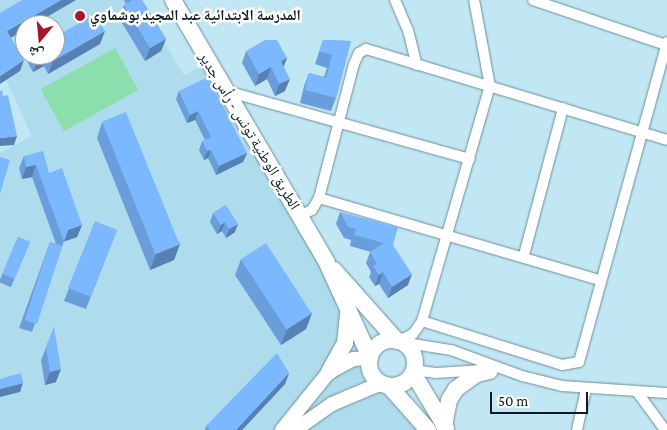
<!DOCTYPE html>
<meta charset="utf-8">
<style>
body{margin:0}
#map{position:relative;width:667px;height:430px;overflow:hidden;background:#c2e7f4;font-family:"Crimson Pro","Noto Naskh Arabic",serif}
div>[style]{position:absolute}
.built>*{inset:0;background:#afdcec}
.green>*{inset:0;background:#8cdfad;transform-origin:0 0}
.roads{filter:drop-shadow(0 0 1px #6c8f9b) drop-shadow(0 0 1px #6c8f9b)}
.minor>*{height:10px;margin:-5px;padding:0 5px;transform-origin:5px;border-radius:5px;background:#fff}
.tertiary>*{height:14px;margin:-7px;padding:0 7px;transform-origin:7px;border-radius:7px;background:#fff}
.primary>*{height:16px;margin:-8px;padding:0 8px;transform-origin:8px;border-radius:8px;background:#fff}
.primary>.ring{margin:-8px;padding:0;box-sizing:content-box;background:none;border:16px solid #fff;border-radius:50%}
.wall>*{inset:0;background:#6a9edb;transform-origin:0 0}
.shaded-wall>*{inset:0;background:#5681b2}
.building>*{inset:0;background:#7bb8ff;transform-origin:0 0}
.dots>*{width:14px;height:14px;translate:-50% -50%;box-sizing:border-box;border:2px solid #fff;border-radius:50%}
span{translate:-50% -50%;white-space:nowrap;text-align:center;line-height:1.15;-webkit-text-stroke:5px #fff;paint-order:stroke}
.poi-label{font-size:15px;color:#0d1b1f;font-weight:700}
.left{translate:0 -50%;text-align:left}
.street-label{font-size:15px;color:#0d1b1f}
.north{position:absolute;left:15px;top:15px;width:50px;height:50px;box-sizing:border-box;background:#fff;border:1px solid #9ea4a5;border-radius:50%;rotate:197deg;font-size:14px;font-weight:700;line-height:20px;text-align:center;color:#0d1b1f}
.north::after{content:'';display:block;margin:auto;width:18px;height:22px;background:#aa132a;clip-path:polygon(50% 0,100% 100%,50% 72%,0 100%)}
.scale{position:absolute;left:490px;top:392px;width:98px;height:22px;box-sizing:border-box;border:2px solid #0d1b1f;border-top:0;padding-left:6px;font-size:15px;line-height:18px;white-space:nowrap;color:#0d1b1f;-webkit-text-stroke:4px #fff;paint-order:stroke}
</style>
<div id="map">
<div class="built">
<i style="clip-path:polygon(evenodd,0 0,139px 0,184px 75px,204px 65px,297px 222px,352px 327px,363px 368px,375px 389px,405px 409px,425px 430px,0 430px,0 153px,32px 136px,0 67px,0 0,25px 25px,55px 25px,55px 55px,25px 55px,25px 25px)"></i>
</div>
<div class="green">
<i style="left:115px;top:48px;width:48px;height:85px;rotate:61deg"></i>
</div>
<div class="roads">
<div class="minor">
<i style="left:395px;top:0;width:33px;rotate:67deg"></i>
<i style="left:408px;top:30px;width:36px;rotate:76deg"></i>
<i style="left:533px;top:0;width:140px;rotate:18.7deg"></i>
<i style="left:226px;top:91px;width:253px;rotate:15.6deg"></i>
<i style="left:319px;top:198px;width:292px;rotate:16.3deg"></i>
<i style="left:299px;top:216px;width:14px;rotate:-25deg"></i>
<i style="left:312px;top:210px;width:14px;rotate:-60deg"></i>
<i style="left:319px;top:198px;width:138px;rotate:-75.4deg"></i>
<i style="left:354px;top:64px;width:12px;rotate:-66deg"></i>
<i style="left:359px;top:53px;width:8px;rotate:-30deg"></i>
<i style="left:366px;top:49px;width:314px;rotate:16.8deg"></i>
<i style="left:524px;top:255px;width:152px;rotate:-75.1deg"></i>
<i style="left:422px;top:321px;width:147px;rotate:17.4deg"></i>
<i style="left:562px;top:365px;width:17px;rotate:-10deg"></i>
<i style="left:579px;top:362px;width:332px;rotate:-74.6deg"></i>
<i style="left:399px;top:341px;width:16px;rotate:-27deg"></i>
<i style="left:413px;top:334px;width:16px;rotate:-55deg"></i>
<i style="left:422px;top:321px;width:245px;rotate:-73.9deg"></i>
<i style="left:490px;top:86px;width:87px;rotate:-100.5deg"></i>
<i style="left:401px;top:342px;width:51px;rotate:9.1deg"></i>
<i style="left:451px;top:350px;width:76px;rotate:20.1deg"></i>
<i style="left:522px;top:376px;width:41px;rotate:14deg"></i>
<i style="left:562px;top:386px;width:105px;rotate:3.8deg"></i>
<i style="left:414px;top:370px;width:22px;rotate:8deg"></i>
<i style="left:436px;top:373px;width:46px;rotate:-3.7deg"></i>
<i style="left:638px;top:393px;width:46px;rotate:53.9deg"></i>
<i style="left:577px;top:430px;width:42px;rotate:-77.6deg"></i>
</div>
<div class="tertiary">
<i style="left:282px;top:430px;width:75px;rotate:-51deg"></i>
<i style="left:329px;top:372px;width:27px;rotate:-28deg"></i>
<i style="left:353px;top:359px;width:17px;rotate:-3deg"></i>
<i style="left:295px;top:430px;width:45px;rotate:-35.1deg"></i>
<i style="left:332px;top:404px;width:54px;rotate:-22.8deg"></i>
</div>
<div class="primary">
<i style="left:173px;top:0;width:303px;rotate:59.6deg"></i>
<i style="left:326px;top:261px;width:106px;rotate:65.4deg"></i>
<i style="left:334px;top:270px;width:95px;rotate:48.4deg"></i>
<i class="ring" style="left:369px;top:340px;width:30px;height:30px"></i>
<i style="left:329px;top:372px;width:33px;rotate:-61deg"></i>
<i style="left:345px;top:343px;width:30px;rotate:-84deg"></i>
<i style="left:413px;top:373px;width:64px;rotate:59deg"></i>
<i style="left:389px;top:386px;width:59px;rotate:48.4deg"></i>
<i style="left:444px;top:426px;width:26px;rotate:-79deg"></i>
<i style="left:449px;top:400px;width:13px;rotate:-58deg"></i>
<i style="left:456px;top:389px;width:26px;rotate:-36deg"></i>
<i style="left:477px;top:374px;width:13px;rotate:-13deg"></i>
</div>
</div>
<div class="wall">
<i style="clip-path:polygon(124px 0,142px 0,166px 39px,161px 51px,145px 61px,119px 18px,124px 5px,126px 4px)"></i>
<i style="clip-path:polygon(323px 40px,351px 41px,336px 98px,331px 111px,300px 103px,304px 86px,309px 73px,324px 77px,327px 68px,315px 64px)"></i>
<i style="clip-path:polygon(100px 44px,48px 74px,44px 66px,33px 72px,28px 63px,31px 55px,55px 55px)"></i>
<i style="clip-path:polygon(246px 51px,287px 58px,284px 66px,285px 91px,275px 96px,267px 79px,255px 86px,242px 63px)"></i>
<i style="clip-path:polygon(179px 91px,247px 153px,243px 162px,216px 175px,208px 158px,204px 160px,199px 150px,202px 141px,205px 140px,195px 120px,187px 123px,176px 99px)"></i>
<i style="clip-path:polygon(102px 122px,180px 244px,174px 260px,150px 270px,97px 138px)"></i>
<i style="clip-path:polygon(24px 156px,49px 173px,82px 225px,77px 237px,64px 241px,32px 332px,19px 328px,50px 242px,56px 244px,32px 177px,22px 179px,19px 168px)"></i>
<i style="clip-path:polygon(226px 205px,235px 232px,226px 238px,222px 231px,217px 234px,210px 222px,213px 213px)"></i>
<i style="clip-path:polygon(340px 212px,393px 245px,408px 285px,388px 298px,379px 284px,375px 286px,369px 277px,371px 272px,366px 263px,370px 252px,371px 252px,350px 246px,351px 240px,344px 238px,336px 224px)"></i>
<i style="clip-path:polygon(117px 230px,86px 309px,64px 301px,69px 288px)"></i>
<i style="left:18px;top:237px;width:13px;height:49px;rotate:23deg"></i>
<i style="clip-path:polygon(241px 259px,312px 313px,306px 329px,281px 345px,235px 275px)"></i>
<i style="clip-path:polygon(54px 327px,56px 382px,45px 385px,41px 360px)"></i>
<i style="clip-path:polygon(289px 373px,285px 384px,242px 430px,205px 430px,206px 426px)"></i>
</div>
<div class="shaded-wall">
<i style="clip-path:polygon(61px 0,76px 0,33px 25px,25px 25px,25px 30px,3px 42px,7px 31px)"></i>
<i style="clip-path:polygon(105px 31px,100px 44px,48px 74px,53px 61px)"></i>
<i style="clip-path:polygon(166px 39px,161px 51px,145px 61px,150px 48px)"></i>
<i style="clip-path:polygon(45px 55px,48px 55px,44px 66px,33px 72px,38px 59px)"></i>
<i style="clip-path:polygon(287px 58px,282px 70px,281px 61px)"></i>
<i style="clip-path:polygon(24px 60px,20px 71px,0 84px,0 76px)"></i>
<i style="clip-path:polygon(271px 67px,267px 79px,255px 86px,259px 74px)"></i>
<i style="clip-path:polygon(290px 79px,285px 91px,275px 96px,279px 84px)"></i>
<i style="clip-path:polygon(198px 111px,195px 120px,187px 123px,190px 115px)"></i>
<i style="clip-path:polygon(17px 136px,14px 145px,0 146px,0 138px)"></i>
<i style="clip-path:polygon(211px 150px,208px 158px,204px 160px,207px 151px)"></i>
<i style="clip-path:polygon(247px 153px,243px 162px,216px 175px,219px 166px)"></i>
<i style="clip-path:polygon(36px 165px,32px 177px,22px 179px,26px 167px)"></i>
<i style="clip-path:polygon(225px 222px,222px 231px,217px 234px,221px 225px)"></i>
<i style="clip-path:polygon(238px 224px,235px 232px,226px 238px,229px 229px)"></i>
<i style="clip-path:polygon(82px 225px,77px 237px,63px 242px,68px 230px)"></i>
<i style="clip-path:polygon(180px 244px,174px 260px,150px 270px,156px 254px)"></i>
<i style="clip-path:polygon(383px 272px,379px 284px,375px 286px,379px 275px)"></i>
<i style="clip-path:polygon(412px 274px,408px 285px,388px 298px,392px 287px)"></i>
<i style="clip-path:polygon(312px 313px,306px 329px,281px 345px,287px 329px)"></i>
<i style="clip-path:polygon(61px 369px,56px 382px,45px 385px,50px 372px)"></i>
<i style="clip-path:polygon(289px 373px,285px 384px,242px 430px,236px 430px)"></i>
<i style="clip-path:polygon(23px 383px,20px 392px,0 397px,0 389px)"></i>
</div>
<div class="building">
<i style="clip-path:polygon(22px 0,61px 0,7px 31px,24px 60px,0 76px,0 13px)"></i>
<i style="clip-path:polygon(132px 0,142px 0,166px 39px,150px 48px,124px 5px)"></i>
<i style="clip-path:polygon(95px 14px,105px 31px,53px 61px,49px 55px,55px 55px,55px 37px)"></i>
<i style="clip-path:polygon(265px 40px,277px 40px,287px 58px,281px 61px,290px 79px,279px 84px,271px 67px,259px 74px,246px 51px)"></i>
<i style="clip-path:polygon(323px 40px,351px 41px,336px 98px,305px 90px,309px 73px,326px 78px,332px 55px,319px 51px)"></i>
<i style="clip-path:polygon(36px 55px,45px 55px,38px 59px)"></i>
<i style="clip-path:polygon(208px 77px,247px 153px,219px 166px,211px 150px,207px 151px,202px 141px,211px 137px,198px 111px,190px 115px,179px 91px)"></i>
<i style="clip-path:polygon(2px 90px,3px 96px,8px 95px,17px 136px,0 138px,0 91px)"></i>
<i style="left:126px;top:112px;width:143px;height:26px;rotate:68deg"></i>
<i style="clip-path:polygon(43px 151px,49px 173px,62px 168px,82px 225px,68px 230px,64px 242px,36px 165px,26px 167px,24px 156px)"></i>
<i style="clip-path:polygon(0 157px,10px 160px,0 194px)"></i>
<i style="clip-path:polygon(226px 205px,238px 224px,229px 229px,225px 222px,221px 225px,213px 213px)"></i>
<i style="clip-path:polygon(340px 212px,398px 227px,393px 245px,412px 274px,392px 287px,383px 272px,379px 275px,373px 266px,377px 264px,370px 252px,384px 243px,354px 235px,356px 229px,348px 227px)"></i>
<i style="left:95px;top:221px;width:24px;height:72px;rotate:22deg"></i>
<i style="left:18px;top:237px;width:13px;height:40px;rotate:23deg"></i>
<i style="left:50px;top:242px;width:13px;height:82px;rotate:18deg"></i>
<i style="left:266px;top:243px;width:84px;height:30px;rotate:57deg"></i>
<i style="clip-path:polygon(54px 327px,61px 369px,50px 372px,46px 347px)"></i>
<i style="clip-path:polygon(277px 353px,289px 373px,236px 430px,210px 430px,206px 426px)"></i>
<i style="clip-path:polygon(21px 373px,23px 383px,0 389px,0 379px)"></i>
</div>
<div class="dots">
<i style="left:80px;top:16px;background:#aa132a"></i>
</div>
<div class="poi-label">
<span class="left" style="left:90px;top:16px">المدرسة الابتدائية عبد المجيد بوشماوي</span>
</div>
<div class="street-label">
<span style="left:249px;top:131px;rotate:59deg">الطريق الوطنية تونس - رأس جدير</span>
</div>
<div class="north">ش</div>
<div class="scale">50 m</div>
</div>
